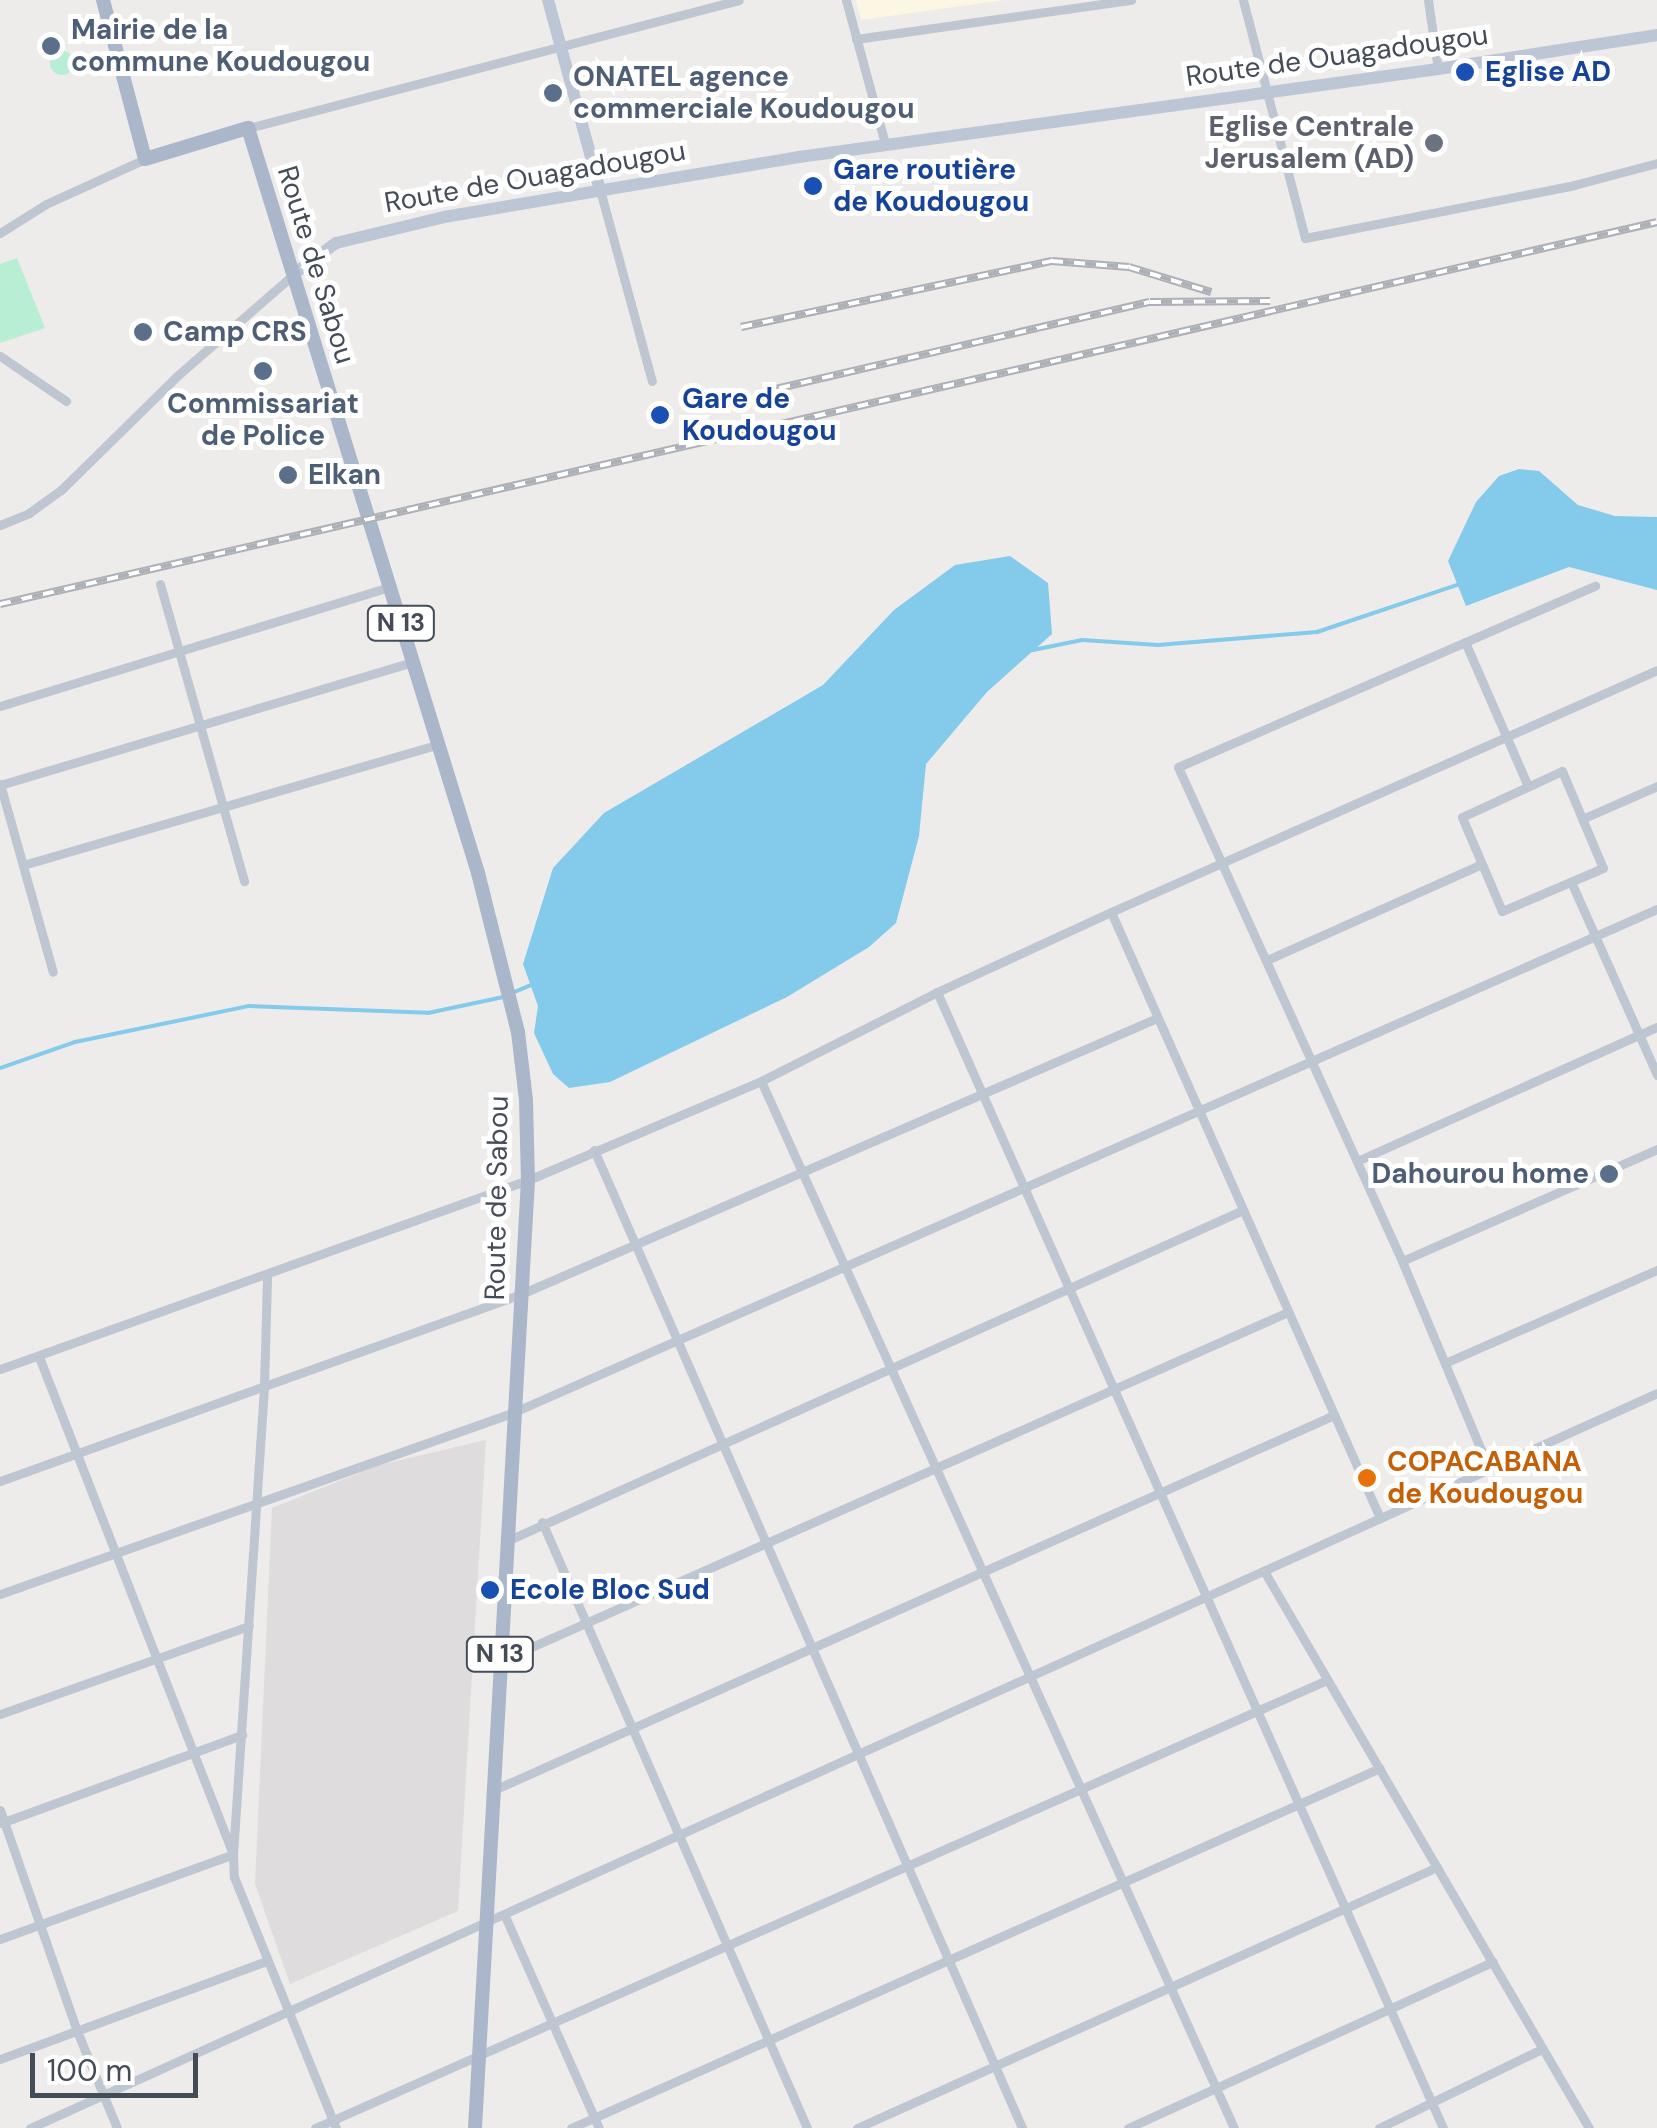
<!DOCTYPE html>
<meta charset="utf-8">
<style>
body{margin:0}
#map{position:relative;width:1657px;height:2128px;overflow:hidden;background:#eeebeb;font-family:"DM Sans",sans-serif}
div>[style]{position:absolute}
.commercial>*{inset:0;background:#fbf7e2}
.education>*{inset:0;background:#dfdcdd}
.green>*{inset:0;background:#b8eed3}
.round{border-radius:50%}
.water>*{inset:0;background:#84caeb}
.stream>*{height:4px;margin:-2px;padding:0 2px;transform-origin:2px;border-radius:2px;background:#84caeb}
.street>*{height:9px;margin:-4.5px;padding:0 4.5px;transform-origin:4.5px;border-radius:4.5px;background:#bec6d1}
.secondary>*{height:12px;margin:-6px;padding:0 6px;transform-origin:6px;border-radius:6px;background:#bdc6d5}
.primary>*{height:14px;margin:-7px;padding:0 7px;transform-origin:7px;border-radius:7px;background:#aab7cb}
.rail>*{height:8px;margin-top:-4px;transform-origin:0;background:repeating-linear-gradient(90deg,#fff 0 11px,#adb0b6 0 22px);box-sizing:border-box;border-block:2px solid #adb0b6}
.dots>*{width:28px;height:28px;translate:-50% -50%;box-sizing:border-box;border:5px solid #fff;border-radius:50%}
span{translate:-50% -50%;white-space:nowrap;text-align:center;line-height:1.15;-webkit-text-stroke:10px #fff;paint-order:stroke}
.shield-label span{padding:2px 8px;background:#fff;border:2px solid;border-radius:8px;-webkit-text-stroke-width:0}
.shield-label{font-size:25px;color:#444c58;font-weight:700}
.service-label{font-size:28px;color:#4e5e75;font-weight:700}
.left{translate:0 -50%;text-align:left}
.right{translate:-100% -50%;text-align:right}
.street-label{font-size:28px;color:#444c58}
.transit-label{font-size:28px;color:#164399;font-weight:700}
.worship-label{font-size:28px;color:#5b616d;font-weight:700}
.food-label{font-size:28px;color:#c56008;font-weight:700}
.scale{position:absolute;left:30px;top:2053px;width:168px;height:45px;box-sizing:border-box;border:5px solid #444c58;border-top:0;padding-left:12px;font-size:30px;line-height:35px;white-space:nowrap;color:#444c58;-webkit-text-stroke:8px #fff;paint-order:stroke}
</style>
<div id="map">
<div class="commercial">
<i style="clip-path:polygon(856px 0,1005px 0,861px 20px)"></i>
</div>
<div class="education">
<i style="clip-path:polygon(486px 1440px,458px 1911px,290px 1984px,255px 1884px,272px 1508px,379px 1465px)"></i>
</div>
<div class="green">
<i class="round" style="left:50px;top:51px;width:24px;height:24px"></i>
<i style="clip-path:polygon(17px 258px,45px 328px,0 343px,0 264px)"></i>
</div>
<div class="water">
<i style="clip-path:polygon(1519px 469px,1539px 471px,1578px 505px,1615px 516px,1657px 517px,1657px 590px,1569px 567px,1466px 606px,1448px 561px,1476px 502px,1499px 476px)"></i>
<i style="clip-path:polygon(1010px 556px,1048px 583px,1052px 634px,987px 692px,926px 764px,919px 836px,896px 923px,869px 947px,787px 997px,610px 1082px,569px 1088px,553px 1074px,534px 1033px,538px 1006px,523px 964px,553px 868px,604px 813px,823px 685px,894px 610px,955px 565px)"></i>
</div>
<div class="stream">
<i style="left:1033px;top:650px;width:50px;rotate:-11.5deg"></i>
<i style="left:1082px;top:640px;width:76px;rotate:3.8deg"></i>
<i style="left:1158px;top:645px;width:160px;rotate:-4.7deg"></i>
<i style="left:1317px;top:632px;width:148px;rotate:-18.6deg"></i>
<i style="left:512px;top:993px;width:21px;rotate:-23deg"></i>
<i style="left:0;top:1068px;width:79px;rotate:-19.1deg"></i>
<i style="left:75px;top:1042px;width:178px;rotate:-11.7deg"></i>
<i style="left:249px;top:1006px;width:179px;rotate:2.2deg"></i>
<i style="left:428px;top:1013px;width:77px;rotate:-12deg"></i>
</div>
<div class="street">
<i style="left:846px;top:0;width:149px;rotate:74.8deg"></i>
<i style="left:1243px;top:0;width:246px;rotate:75.4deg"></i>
<i style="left:1305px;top:238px;width:274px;rotate:-11.1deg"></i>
<i style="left:1574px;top:185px;width:86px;rotate:-14.8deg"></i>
<i style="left:1428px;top:0;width:70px;rotate:81.8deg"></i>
<i style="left:856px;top:39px;width:278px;rotate:-8.1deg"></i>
<i style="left:248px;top:128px;width:507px;rotate:-14.61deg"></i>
<i style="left:600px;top:190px;width:198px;rotate:74.8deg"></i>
<i style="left:0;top:233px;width:54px;rotate:-32.2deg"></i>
<i style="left:46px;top:204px;width:109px;rotate:-24.4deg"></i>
<i style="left:0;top:356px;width:80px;rotate:34.3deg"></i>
<i style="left:0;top:525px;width:31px;rotate:-22deg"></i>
<i style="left:29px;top:513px;width:39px;rotate:-36deg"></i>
<i style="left:61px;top:490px;width:163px;rotate:-44.5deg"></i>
<i style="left:177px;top:376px;width:157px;rotate:-41.1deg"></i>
<i style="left:160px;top:584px;width:309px;rotate:74.2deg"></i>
<i style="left:1465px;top:642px;width:157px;rotate:66.4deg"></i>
<i style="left:0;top:706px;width:408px;rotate:-17deg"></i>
<i style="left:1562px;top:771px;width:105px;rotate:67.1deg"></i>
<i style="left:1603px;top:868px;width:110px;rotate:156.9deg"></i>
<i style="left:1502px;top:911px;width:102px;rotate:-113.1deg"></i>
<i style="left:1462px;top:817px;width:110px;rotate:-24.7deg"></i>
<i style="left:0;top:784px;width:195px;rotate:74.3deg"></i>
<i style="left:0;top:785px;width:431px;rotate:-16.6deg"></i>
<i style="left:1582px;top:819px;width:82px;rotate:-23.7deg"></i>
<i style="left:23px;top:865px;width:433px;rotate:-16.2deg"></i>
<i style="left:1572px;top:884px;width:209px;rotate:66deg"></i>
<i style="left:1111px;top:912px;width:663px;rotate:66.06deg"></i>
<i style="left:1267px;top:960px;width:235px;rotate:-24.1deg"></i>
<i style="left:937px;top:992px;width:1244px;rotate:65.99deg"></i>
<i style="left:761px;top:1081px;width:1149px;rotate:65.69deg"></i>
<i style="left:594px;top:1150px;width:1068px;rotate:66.36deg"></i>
<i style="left:1357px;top:1161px;width:329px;rotate:-24.1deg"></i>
<i style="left:1402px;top:1261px;width:279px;rotate:-23.7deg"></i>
<i style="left:39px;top:1357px;width:534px;rotate:68.68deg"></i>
<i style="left:233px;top:1854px;width:23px;rotate:88deg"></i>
<i style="left:234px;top:1877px;width:271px;rotate:67.9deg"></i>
<i style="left:1445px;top:1363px;width:232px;rotate:-23.7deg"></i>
<i style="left:0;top:1369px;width:561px;rotate:-19.7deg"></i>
<i style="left:528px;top:1180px;width:253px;rotate:-23deg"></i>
<i style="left:761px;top:1081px;width:197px;rotate:-26.8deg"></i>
<i style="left:937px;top:992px;width:192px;rotate:-24.7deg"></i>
<i style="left:1111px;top:912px;width:597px;rotate:-23.9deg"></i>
<i style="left:1489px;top:1469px;width:225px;rotate:-112.7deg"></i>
<i style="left:1402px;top:1261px;width:542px;rotate:-114.39deg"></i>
<i style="left:1178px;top:767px;width:455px;rotate:-23.5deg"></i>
<i style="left:0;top:1481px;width:554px;rotate:-19.74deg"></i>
<i style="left:521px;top:1294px;width:693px;rotate:-23.46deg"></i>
<i style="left:542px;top:1522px;width:661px;rotate:66.38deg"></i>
<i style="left:509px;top:1540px;width:805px;rotate:-24.21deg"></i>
<i style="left:1264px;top:1571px;width:645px;rotate:59.74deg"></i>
<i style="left:0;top:1594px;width:543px;rotate:-19.47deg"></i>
<i style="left:512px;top:1413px;width:1251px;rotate:-23.76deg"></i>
<i style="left:500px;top:1661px;width:862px;rotate:-23.89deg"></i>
<i style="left:0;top:1714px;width:264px;rotate:-19.5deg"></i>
<i style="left:496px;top:1789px;width:918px;rotate:-24.05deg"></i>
<i style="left:0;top:1810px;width:234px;rotate:70.8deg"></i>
<i style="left:77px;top:2031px;width:105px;rotate:67.6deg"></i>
<i style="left:1px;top:1823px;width:257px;rotate:-20.1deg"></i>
<i style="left:504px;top:1914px;width:234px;rotate:66.1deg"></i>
<i style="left:0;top:1939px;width:248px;rotate:-20deg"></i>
<i style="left:233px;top:1854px;width:469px;rotate:-86.2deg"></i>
<i style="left:264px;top:1386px;width:110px;rotate:-88.4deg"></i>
<i style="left:0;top:2059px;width:284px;rotate:-20.2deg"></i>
<i style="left:30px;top:2128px;width:1785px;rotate:-24.31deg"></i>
<i style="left:315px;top:2128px;width:1107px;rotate:-23.88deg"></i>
<i style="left:571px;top:2128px;width:885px;rotate:-23.99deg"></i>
<i style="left:857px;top:2128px;width:636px;rotate:-24.23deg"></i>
<i style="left:1128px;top:2128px;width:401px;rotate:-24.5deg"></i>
<i style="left:1379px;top:2128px;width:181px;rotate:-25.9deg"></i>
</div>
<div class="secondary">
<i style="left:548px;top:0;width:197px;rotate:74.7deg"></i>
<i style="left:295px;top:273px;width:51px;rotate:-36.2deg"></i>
<i style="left:336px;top:243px;width:111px;rotate:-13.5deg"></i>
<i style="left:444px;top:217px;width:360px;rotate:-9.6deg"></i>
<i style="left:799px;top:157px;width:645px;rotate:-7.84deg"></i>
<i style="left:1438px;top:69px;width:222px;rotate:-8.8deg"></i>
</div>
<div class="primary">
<i style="left:103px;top:0;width:164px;rotate:75.2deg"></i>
<i style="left:145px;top:159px;width:108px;rotate:-16.8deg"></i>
<i style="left:248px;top:128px;width:780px;rotate:72.84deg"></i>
<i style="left:478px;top:873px;width:164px;rotate:75.9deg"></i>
<i style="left:518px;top:1032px;width:68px;rotate:83.3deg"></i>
<i style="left:526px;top:1100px;width:80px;rotate:88.6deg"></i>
<i style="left:528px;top:1180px;width:949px;rotate:93.2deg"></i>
</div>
<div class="rail">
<i style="left:741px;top:327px;width:318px;rotate:-12deg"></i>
<i style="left:1052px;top:261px;width:77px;rotate:4.5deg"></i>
<i style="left:1129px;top:267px;width:86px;rotate:17deg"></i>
<i style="left:758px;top:393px;width:402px;rotate:-13.1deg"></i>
<i style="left:1150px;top:302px;width:120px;rotate:-0.5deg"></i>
<i style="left:0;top:604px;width:1700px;rotate:-12.98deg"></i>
</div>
<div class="dots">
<i style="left:51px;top:46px;background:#5c6f8a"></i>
<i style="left:1465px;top:72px;background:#1a4fb4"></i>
<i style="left:553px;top:93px;background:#5c6f8a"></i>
<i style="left:1434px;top:143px;background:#6b7280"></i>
<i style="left:813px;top:186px;background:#1a4fb4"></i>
<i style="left:143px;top:332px;background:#5c6f8a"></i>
<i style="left:263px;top:371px;background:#5c6f8a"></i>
<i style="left:660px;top:415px;background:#1a4fb4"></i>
<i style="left:288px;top:475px;background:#5c6f8a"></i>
<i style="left:1609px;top:1174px;background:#5c6f8a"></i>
<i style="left:1367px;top:1478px;background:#e8710a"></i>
<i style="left:490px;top:1590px;background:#1a4fb4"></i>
</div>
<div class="shield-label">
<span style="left:401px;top:623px">N 13</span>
<span style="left:500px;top:1654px">N 13</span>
</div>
<div class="service-label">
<span class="left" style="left:71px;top:46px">Mairie de la<br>commune Koudougou</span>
<span class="left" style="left:573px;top:93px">ONATEL agence<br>commerciale Koudougou</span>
<span class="left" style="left:163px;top:332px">Camp CRS</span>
<span style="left:263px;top:420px">Commissariat<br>de Police</span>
<span class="left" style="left:308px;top:475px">Elkan</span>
<span class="right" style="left:1589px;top:1174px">Dahourou home</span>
</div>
<div class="street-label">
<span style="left:1337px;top:56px;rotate:-8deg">Route de Ouagadougou</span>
<span style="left:535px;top:177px;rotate:-10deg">Route de Ouagadougou</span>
<span style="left:316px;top:265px;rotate:73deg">Route de Sabou</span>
<span style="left:497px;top:1198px;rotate:-89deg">Route de Sabou</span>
</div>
<div class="transit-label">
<span class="left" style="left:1485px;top:72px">Eglise AD</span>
<span class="left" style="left:833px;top:186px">Gare routière<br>de Koudougou</span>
<span class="left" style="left:682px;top:415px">Gare de<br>Koudougou</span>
<span class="left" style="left:510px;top:1590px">Ecole Bloc Sud</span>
</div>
<div class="worship-label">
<span class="right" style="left:1414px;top:143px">Eglise Centrale<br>Jerusalem (AD)</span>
</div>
<div class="food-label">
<span class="left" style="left:1387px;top:1478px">COPACABANA<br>de Koudougou</span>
</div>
<div class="scale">100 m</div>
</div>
